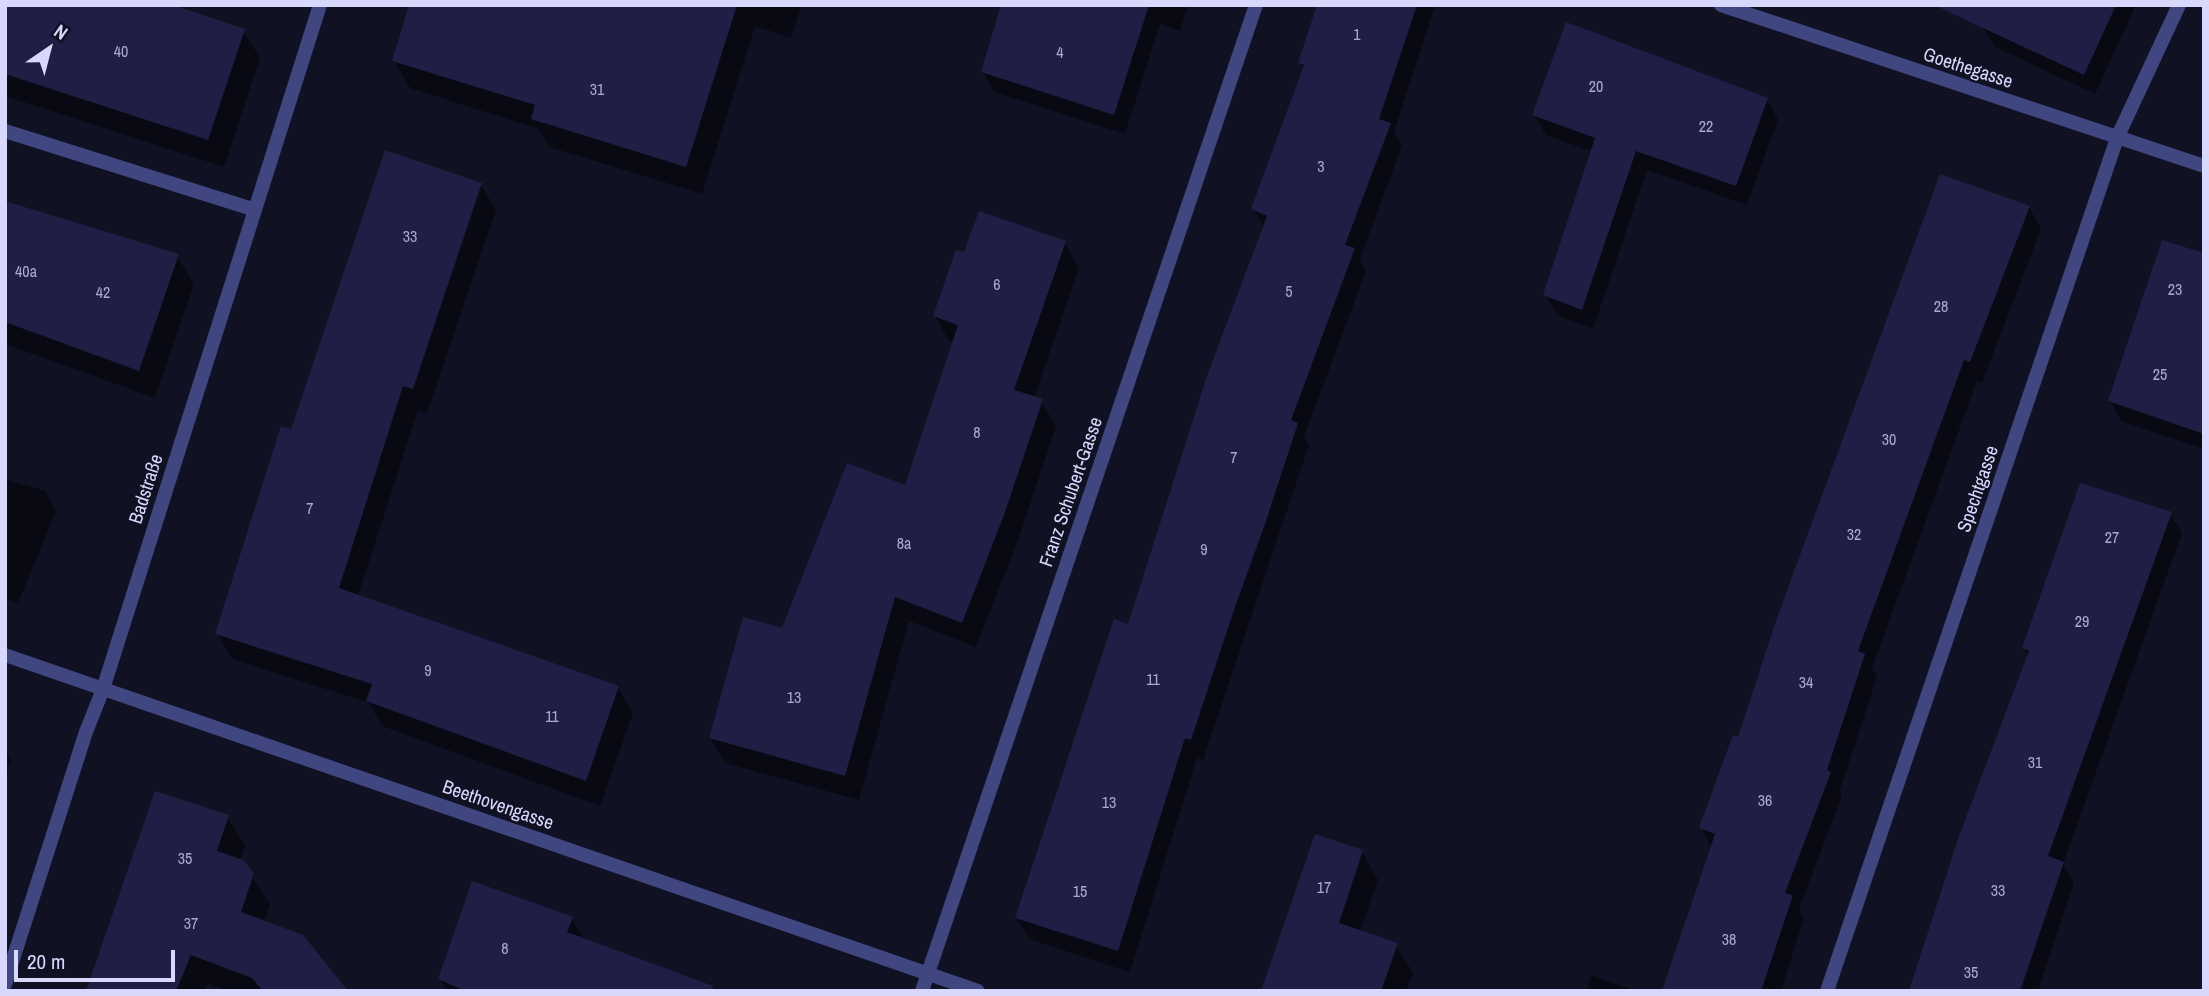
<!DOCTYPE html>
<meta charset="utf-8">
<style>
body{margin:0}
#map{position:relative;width:2209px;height:996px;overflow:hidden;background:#111124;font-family:"Archivo Narrow",sans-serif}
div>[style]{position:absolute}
.shadow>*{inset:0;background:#0007}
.building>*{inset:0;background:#201e44}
.service>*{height:14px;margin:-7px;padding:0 7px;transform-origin:7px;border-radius:7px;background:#3f4680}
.minor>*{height:14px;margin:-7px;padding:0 7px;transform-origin:7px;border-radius:7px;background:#3f4680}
.tertiary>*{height:14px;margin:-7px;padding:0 7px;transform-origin:7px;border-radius:7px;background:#3f4680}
span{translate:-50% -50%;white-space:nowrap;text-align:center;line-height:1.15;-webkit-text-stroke:5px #111124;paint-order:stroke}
.number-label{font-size:16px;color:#a9aace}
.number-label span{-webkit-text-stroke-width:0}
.street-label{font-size:19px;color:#d7d8fc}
.frame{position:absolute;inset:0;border:7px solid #d7d8fc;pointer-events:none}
.north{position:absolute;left:14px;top:14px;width:70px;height:70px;-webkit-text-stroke:5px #111124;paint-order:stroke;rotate:35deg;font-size:19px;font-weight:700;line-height:28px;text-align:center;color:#d7d8fc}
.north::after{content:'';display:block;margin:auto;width:24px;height:32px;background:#d7d8fc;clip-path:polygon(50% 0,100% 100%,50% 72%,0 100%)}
.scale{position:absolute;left:14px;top:950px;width:161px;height:32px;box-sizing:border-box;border:4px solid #d7d8fc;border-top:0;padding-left:9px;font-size:21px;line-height:24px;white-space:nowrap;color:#d7d8fc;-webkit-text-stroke:5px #111124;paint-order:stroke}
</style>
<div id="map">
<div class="shadow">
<i style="clip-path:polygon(5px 5px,243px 30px,260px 58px,224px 167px,5px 96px)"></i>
<i style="clip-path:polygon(670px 5px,802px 5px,791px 38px,755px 26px,702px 194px,549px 147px,539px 129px,410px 88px,394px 61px)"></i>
<i style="clip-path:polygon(1057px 5px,1188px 5px,1180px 31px,1160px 24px,1125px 134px,994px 92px,983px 72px)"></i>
<i style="clip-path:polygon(1319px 5px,1435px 6px,1394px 132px,1402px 146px,1360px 259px,1366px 271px,1304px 437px,1309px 445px,1203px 760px,1197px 758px,1130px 972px,1029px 939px,1016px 918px,1129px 626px,1264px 228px,1253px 209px,1304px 71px,1300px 63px)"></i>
<i style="clip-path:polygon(1993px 5px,2136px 5px,2095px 94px,1995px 47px,1983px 27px)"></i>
<i style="clip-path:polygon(1767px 99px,1778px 120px,1747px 205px,1647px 170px,1593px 329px,1557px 315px,1545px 295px,1593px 152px,1546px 135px,1534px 115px)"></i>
<i style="clip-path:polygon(481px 185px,496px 210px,427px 413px,418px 410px,358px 596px,618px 688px,633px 713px,600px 806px,382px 726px,369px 703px,232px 659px,217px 633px,292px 431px)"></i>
<i style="clip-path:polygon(5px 201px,177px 256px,194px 284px,155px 398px,5px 344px)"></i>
<i style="clip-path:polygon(2029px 207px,2041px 229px,1982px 383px,1977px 381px,1872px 668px,1877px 677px,1840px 790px,1842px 795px,1799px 909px,1804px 918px,1781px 991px,1664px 991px,1712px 848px,1701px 828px,1739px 739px)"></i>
<i style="clip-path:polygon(1065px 243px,1079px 268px,1034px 398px,1041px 401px,1056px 426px,1018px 540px,976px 647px,909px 621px,859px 800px,725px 763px,710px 738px,783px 631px,906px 488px,954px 342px,949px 341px,935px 316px,965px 255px)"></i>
<i style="clip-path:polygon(2204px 255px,2204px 449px,2121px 421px,2110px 400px)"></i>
<i style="clip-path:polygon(5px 479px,45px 491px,56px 511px,18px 603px,5px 599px)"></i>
<i style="clip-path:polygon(2170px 513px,2182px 533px,2063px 864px,2074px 883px,2038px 991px,1910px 991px,2028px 656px,2024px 648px)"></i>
<i style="clip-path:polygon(5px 750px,11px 761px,5px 779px)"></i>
<i style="clip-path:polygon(227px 816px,245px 846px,240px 860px,270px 904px,264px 922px,346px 991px,227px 991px,208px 984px,205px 991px,88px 991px)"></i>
<i style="clip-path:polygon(1362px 852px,1378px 880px,1360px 932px,1396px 945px,1413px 973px,1406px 991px,1263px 991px)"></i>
<i style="clip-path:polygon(572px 918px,585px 941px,710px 991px,447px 991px,440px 979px)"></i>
<i style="clip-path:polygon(1591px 975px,1636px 991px,1586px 991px)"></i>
</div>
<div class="building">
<i style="clip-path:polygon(5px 5px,173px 5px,245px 29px,208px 140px,5px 74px)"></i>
<i style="clip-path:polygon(409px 5px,737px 5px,686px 167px,531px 119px,535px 105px,392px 61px)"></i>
<i style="clip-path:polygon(1001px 5px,1149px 5px,1114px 115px,981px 72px)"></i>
<i style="clip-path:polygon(1317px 5px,1417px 5px,1379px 119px,1391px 123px,1345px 245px,1355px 248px,1291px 420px,1298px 423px,1265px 524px,1235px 607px,1191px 740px,1185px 738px,1118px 951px,1015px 918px,1114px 619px,1128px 624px,1207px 376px,1267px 216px,1251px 209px,1304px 65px,1298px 63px)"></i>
<i style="clip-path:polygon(1934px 5px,2116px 5px,2084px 75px)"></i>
<i style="clip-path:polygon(1566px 22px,1768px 98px,1736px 186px,1636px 151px,1582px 310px,1543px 295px,1595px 138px,1532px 115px)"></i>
<i style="clip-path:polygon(385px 150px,482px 183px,413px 389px,403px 386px,339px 588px,619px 686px,586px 781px,366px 701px,372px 684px,215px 634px,281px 426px,291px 429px)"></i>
<i style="clip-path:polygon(1940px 174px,2030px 206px,1970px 362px,1964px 360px,1858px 651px,1865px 654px,1827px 770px,1831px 772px,1785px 893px,1793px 895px,1761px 991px,1662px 991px,1715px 834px,1699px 828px,1733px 735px,1738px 737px,1777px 618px)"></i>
<i style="clip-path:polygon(5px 201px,179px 254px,139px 371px,5px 322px)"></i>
<i style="clip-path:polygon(979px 211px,1066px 241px,1014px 390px,1043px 399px,1004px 515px,962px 623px,895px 597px,845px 776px,709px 738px,743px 617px,782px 628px,847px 463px,905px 485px,958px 325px,933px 316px,956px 250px,964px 252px)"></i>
<i style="clip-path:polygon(2162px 240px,2204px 253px,2204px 434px,2108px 401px)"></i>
<i style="clip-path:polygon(2080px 483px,2172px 512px,2048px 856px,2064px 862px,2020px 991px,1909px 991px,1959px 836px,2029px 651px,2022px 648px)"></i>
<i style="clip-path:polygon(155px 791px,229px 815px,217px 851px,243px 860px,254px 873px,241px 912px,303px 935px,348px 991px,263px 991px,252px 978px,191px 955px,176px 991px,86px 991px)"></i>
<i style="clip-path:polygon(1315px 834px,1363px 850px,1339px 923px,1398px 943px,1381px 991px,1261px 991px)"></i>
<i style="clip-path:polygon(472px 881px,573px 917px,567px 932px,713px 986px,712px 991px,465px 991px,438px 979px)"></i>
</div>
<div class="service">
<i style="left:5px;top:131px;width:262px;rotate:17.5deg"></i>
</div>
<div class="minor">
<i style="left:1721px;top:5px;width:509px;rotate:18.43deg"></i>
<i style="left:5px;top:655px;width:1029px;rotate:19.05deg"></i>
<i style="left:922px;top:991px;width:1041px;rotate:-71.29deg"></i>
<i style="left:1827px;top:991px;width:901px;rotate:-71.22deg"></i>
<i style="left:2117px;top:138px;width:147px;rotate:-65deg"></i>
</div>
<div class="tertiary">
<i style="left:5px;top:984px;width:265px;rotate:-72.2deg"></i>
<i style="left:86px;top:732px;width:46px;rotate:-68.4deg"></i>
<i style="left:103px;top:689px;width:718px;rotate:-72.4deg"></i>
</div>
<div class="number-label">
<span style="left:1357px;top:34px">1</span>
<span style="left:121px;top:51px">40</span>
<span style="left:1060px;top:52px">4</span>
<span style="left:1596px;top:86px">20</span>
<span style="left:597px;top:89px">31</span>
<span style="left:1706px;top:126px">22</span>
<span style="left:1321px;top:166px">3</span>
<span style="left:410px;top:236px">33</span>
<span style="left:26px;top:271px">40a</span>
<span style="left:997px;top:284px">6</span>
<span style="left:2175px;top:289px">23</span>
<span style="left:1289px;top:291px">5</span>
<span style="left:103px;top:292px">42</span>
<span style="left:1941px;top:306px">28</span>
<span style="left:2160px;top:374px">25</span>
<span style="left:977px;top:432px">8</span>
<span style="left:1889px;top:439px">30</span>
<span style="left:1234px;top:457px">7</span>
<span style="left:310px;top:508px">7</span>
<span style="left:1854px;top:534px">32</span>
<span style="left:2112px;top:537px">27</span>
<span style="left:904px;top:543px">8a</span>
<span style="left:1204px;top:549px">9</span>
<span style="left:2082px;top:621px">29</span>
<span style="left:428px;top:670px">9</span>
<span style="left:1153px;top:679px">11</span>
<span style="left:1806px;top:682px">34</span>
<span style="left:794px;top:697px">13</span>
<span style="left:552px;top:716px">11</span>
<span style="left:2035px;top:762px">31</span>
<span style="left:1765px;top:800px">36</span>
<span style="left:1109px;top:802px">13</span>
<span style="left:185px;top:858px">35</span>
<span style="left:1324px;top:887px">17</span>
<span style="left:1998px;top:890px">33</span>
<span style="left:1080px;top:891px">15</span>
<span style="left:191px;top:923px">37</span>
<span style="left:1729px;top:939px">38</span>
<span style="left:505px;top:948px">8</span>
<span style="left:1971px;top:972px">35</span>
</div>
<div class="street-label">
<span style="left:1968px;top:68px;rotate:18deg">Goethegasse</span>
<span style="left:146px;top:489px;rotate:-72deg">Badstraße</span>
<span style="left:1978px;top:489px;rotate:-71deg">Spechtgasse</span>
<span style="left:1071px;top:492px;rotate:-71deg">Franz Schubert-Gasse</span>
<span style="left:498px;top:805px;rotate:19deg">Beethovengasse</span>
</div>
<div class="frame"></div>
<div class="north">N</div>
<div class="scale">20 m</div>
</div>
